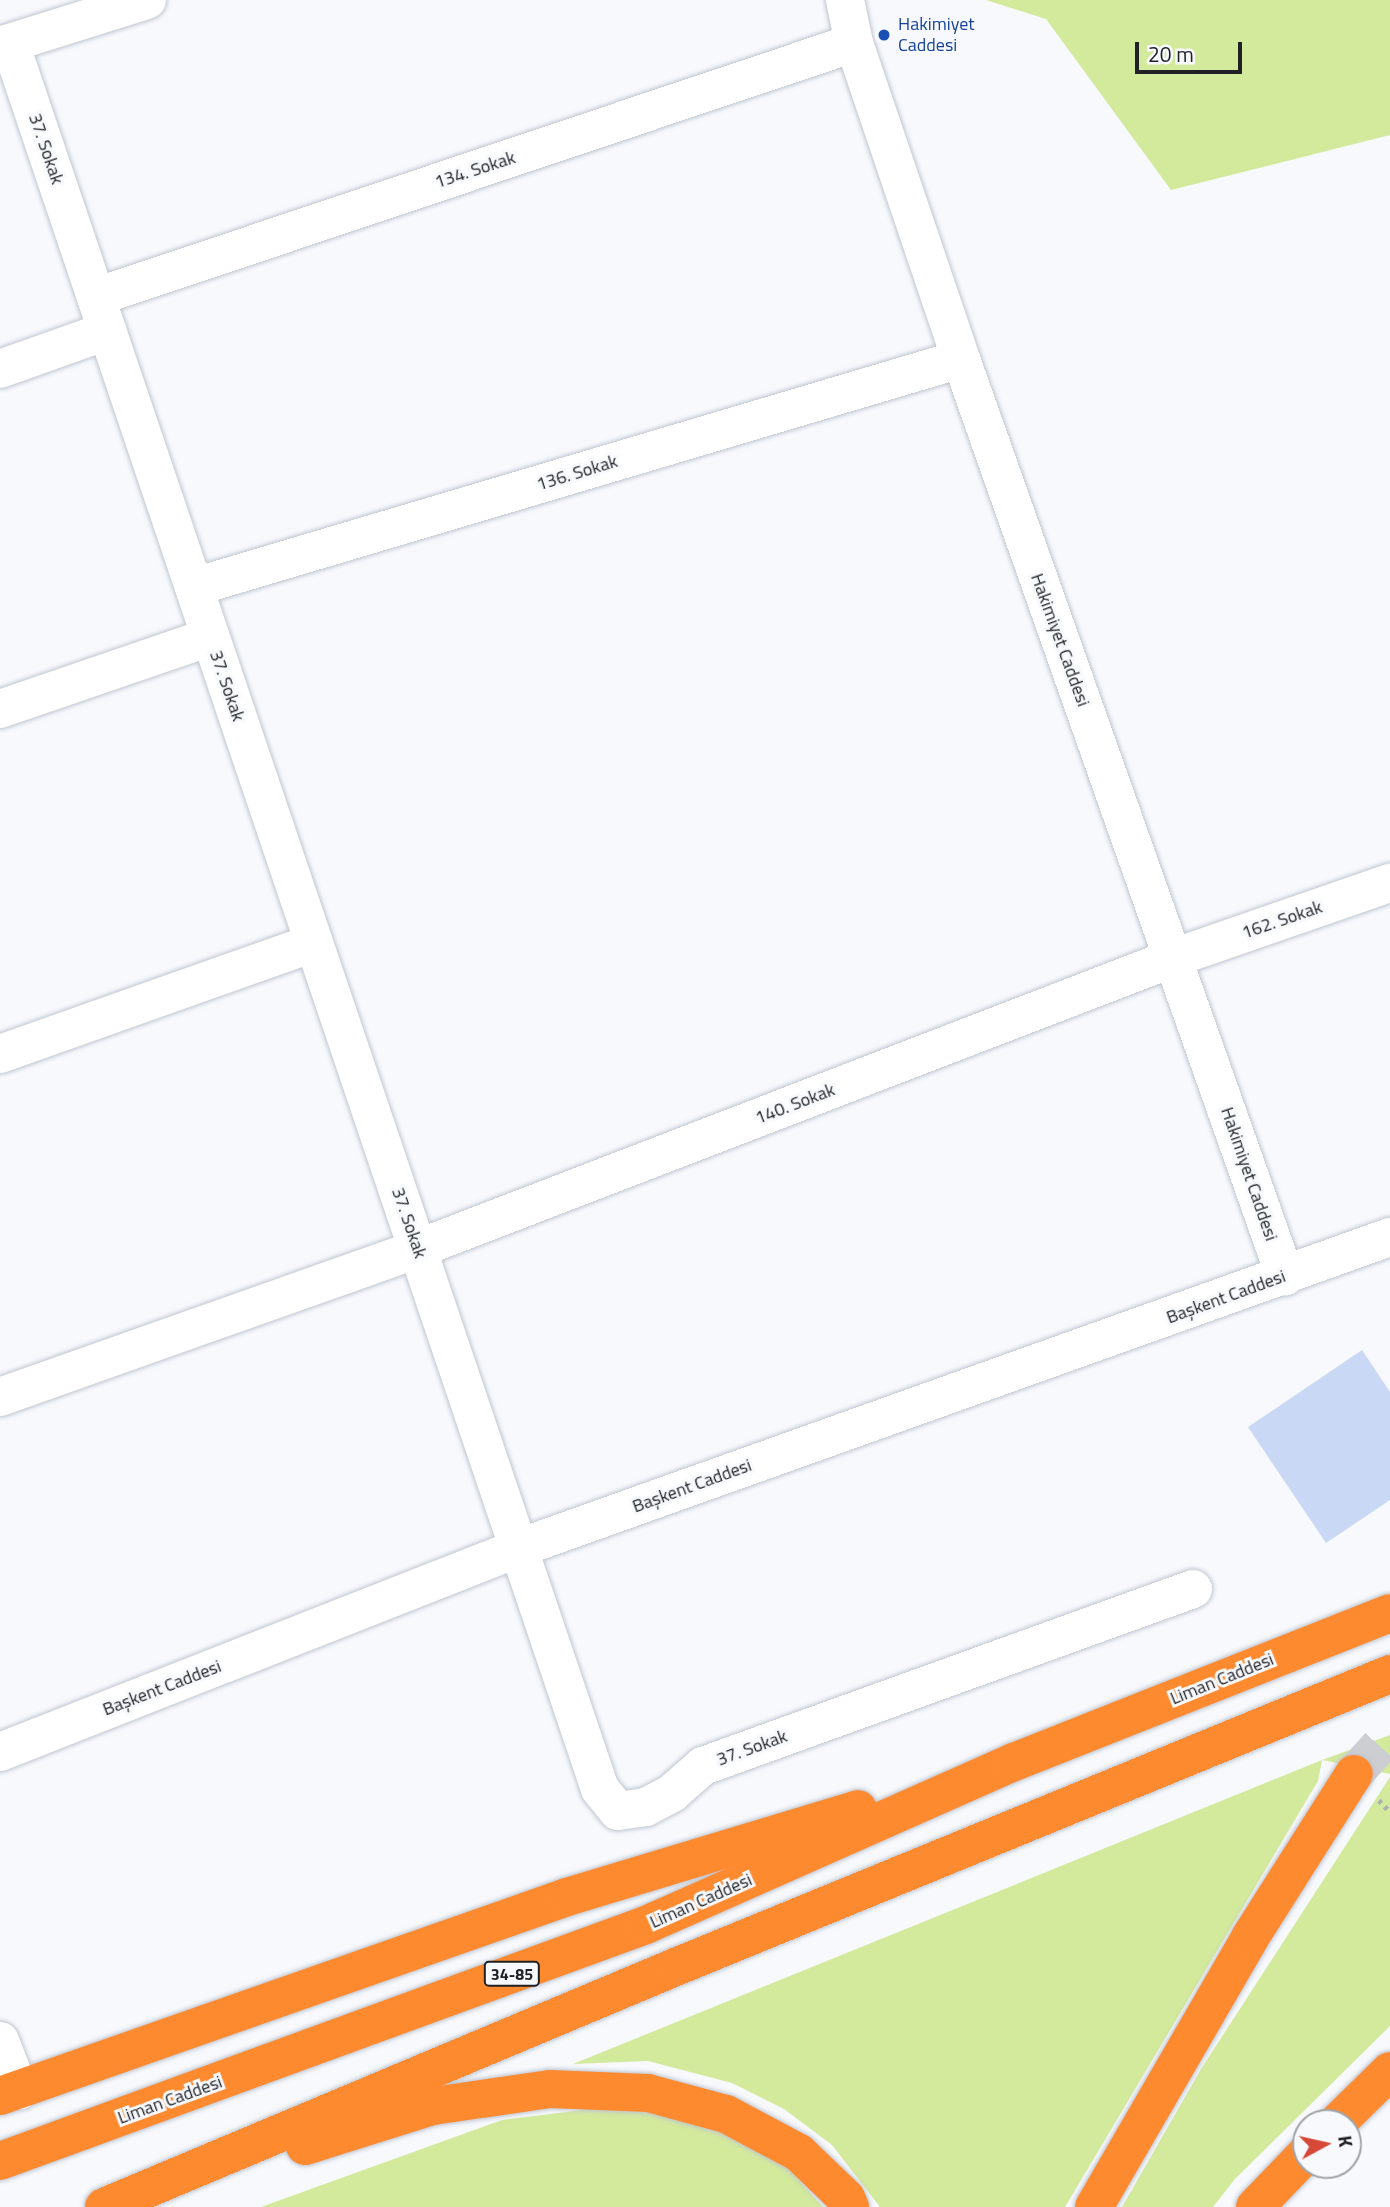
<!DOCTYPE html>
<meta charset="utf-8">
<style>
body{margin:0}
#map{position:relative;width:1390px;height:2207px;overflow:hidden;background:#f7f9fd;font-family:"Titillium Web",sans-serif}
div>[style]{position:absolute}
.green>*{inset:0;background:#d3e99c}
.building>*{inset:0;background:#c9d8f5}
.highway-tunnel>*{height:38px;margin-top:-19px;transform-origin:0;background:repeating-linear-gradient(90deg,#ccced2 0 38px,transparent 0 57px)}
.path>*{height:4.5px;margin-top:-2.25px;transform-origin:0;background:repeating-linear-gradient(90deg,#adafb3 0 3.5px,transparent 0 8.5px)}
.roads{filter:drop-shadow(0 0 2px #c0c6d0) drop-shadow(0 0 2px #c0c6d0)}
.minor>*{height:38px;margin:-19px;padding:0 19px;transform-origin:19px;border-radius:19px;background:#fff}
.highway>*{height:38px;margin:-19px;padding:0 19px;transform-origin:19px;border-radius:19px;background:#fe8a30}
.dots>*{width:19px;height:19px;translate:-50% -50%;box-sizing:border-box;border:4px solid #f7f9fd;border-radius:50%}
span{translate:-50% -50%;white-space:nowrap;text-align:center;line-height:1.15;-webkit-text-stroke:6px #f7f9fd;paint-order:stroke}
.shield-label span{padding:2px 5px;background:#f7f9fd;border:2px solid;border-radius:5px;-webkit-text-stroke-width:0}
.shield-label{font-size:16px;color:#1f2125;font-weight:700}
.transit-label{font-size:18px;color:#164399}
.left{translate:0 -50%;text-align:left}
.street-label{font-size:18px;color:#1f2125}
.north{position:absolute;left:1292px;top:2109px;width:70px;height:70px;box-sizing:border-box;background:#f7f9fd;border:2px solid #a1a3a7;border-radius:50%;rotate:82deg;font-size:19px;font-weight:700;line-height:28px;text-align:center;color:#1f2125}
.north::after{content:'';display:block;margin:auto;width:24px;height:32px;background:#d64939;clip-path:polygon(50% 0,100% 100%,50% 72%,0 100%)}
.scale{position:absolute;left:1135px;top:42px;width:107px;height:32px;box-sizing:border-box;border:4px solid #1f2125;border-top:0;padding-left:9px;font-size:21px;line-height:24px;white-space:nowrap;color:#1f2125;-webkit-text-stroke:5px #f7f9fd;paint-order:stroke}
</style>
<div id="map">
<div class="green">
<i style="clip-path:polygon(986px 0,1390px 0,1390px 135px,1171px 190px,1046px 19px)"></i>
<i style="clip-path:polygon(1390px 1735px,1390px 1774px,1322px 1760px,1318px 1781px,1065px 2207px,880px 2207px,832px 2145px,784px 2109px,732px 2083px,648px 2061px,573px 2064px,1322px 1760px)"></i>
<i style="clip-path:polygon(1390px 1777px,1390px 2026px,1235px 2179px,1213px 2207px,1122px 2207px,1201px 2069px)"></i>
<i style="clip-path:polygon(598px 2108px,701px 2117px,776px 2155px,823px 2207px,261px 2207px,502px 2120px)"></i>
</div>
<div class="building">
<i style="clip-path:polygon(1362px 1350px,1390px 1392px,1390px 1500px,1326px 1543px,1248px 1427px)"></i>
</div>
<div class="highway-tunnel">
<i style="left:1354px;top:1774px;width:54px;rotate:-48deg"></i>
</div>
<div class="path">
<i style="left:1379px;top:1800px;width:16px;rotate:47deg"></i>
</div>
<div class="roads">
<div class="minor">
<i style="left:845px;top:0;width:44px;rotate:78.2deg"></i>
<i style="left:854px;top:43px;width:334px;rotate:71.3deg"></i>
<i style="left:961px;top:359px;width:973px;rotate:70.54deg"></i>
<i style="left:10px;top:43px;width:1843px;rotate:71.33deg"></i>
<i style="left:600px;top:1789px;width:28px;rotate:51deg"></i>
<i style="left:618px;top:1811px;width:28px;rotate:-8deg"></i>
<i style="left:646px;top:1807px;width:30px;rotate:-28deg"></i>
<i style="left:672px;top:1793px;width:41px;rotate:-41.1deg"></i>
<i style="left:703px;top:1766px;width:521px;rotate:-19.86deg"></i>
<i style="left:0;top:46px;width:154px;rotate:-17.4deg"></i>
<i style="left:96px;top:297px;width:799px;rotate:-18.53deg"></i>
<i style="left:0;top:369px;width:114px;rotate:-19.6deg"></i>
<i style="left:194px;top:587px;width:800px;rotate:-16.56deg"></i>
<i style="left:0;top:709px;width:222px;rotate:-18.9deg"></i>
<i style="left:0;top:1054px;width:333px;rotate:-19.5deg"></i>
<i style="left:0;top:1397px;width:442px;rotate:-19.5deg"></i>
<i style="left:417px;top:1249px;width:810px;rotate:-21.05deg"></i>
<i style="left:1173px;top:958px;width:230px;rotate:-19.1deg"></i>
<i style="left:0;top:1752px;width:558px;rotate:-21.46deg"></i>
<i style="left:519px;top:1548px;width:925px;rotate:-19.65deg"></i>
<i style="left:0;top:2041px;width:53px;rotate:68.8deg"></i>
</div>
<div class="highway">
<i style="left:0;top:2096px;width:601px;rotate:-19.34deg"></i>
<i style="left:567px;top:1897px;width:304px;rotate:-16.8deg"></i>
<i style="left:1337px;top:2123px;width:74px;rotate:-44.5deg"></i>
<i style="left:305px;top:2146px;width:134px;rotate:-17.4deg"></i>
<i style="left:433px;top:2106px;width:118px;rotate:-8.3deg"></i>
<i style="left:550px;top:2089px;width:98px;rotate:2.3deg"></i>
<i style="left:648px;top:2093px;width:81px;rotate:15.1deg"></i>
<i style="left:726px;top:2114px;width:83px;rotate:28.1deg"></i>
<i style="left:799px;top:2153px;width:65px;rotate:43.8deg"></i>
<i style="left:846px;top:2198px;width:10px;rotate:66deg"></i>
<i style="left:0;top:2161px;width:688px;rotate:-20.07deg"></i>
<i style="left:646px;top:1925px;width:402px;rotate:-23.9deg"></i>
<i style="left:1014px;top:1762px;width:404px;rotate:-21.6deg"></i>
<i style="left:104px;top:2207px;width:623px;rotate:-22.78deg"></i>
<i style="left:678px;top:1966px;width:770px;rotate:-22.3deg"></i>
<i style="left:1094px;top:2207px;width:313px;rotate:-59.9deg"></i>
<i style="left:1251px;top:1936px;width:192px;rotate:-57.6deg"></i>
<i style="left:1255px;top:2207px;width:74px;rotate:-46.1deg"></i>
</div>
</div>
<div class="dots">
<i style="left:884px;top:35px;background:#1a4fb4"></i>
</div>
<div class="shield-label">
<span style="left:512px;top:1974px">34-85</span>
</div>
<div class="transit-label">
<span class="left" style="left:898px;top:35px">Hakimiyet<br>Caddesi</span>
</div>
<div class="street-label">
<span style="left:46px;top:149px;rotate:71deg">37. Sokak</span>
<span style="left:475px;top:170px;rotate:-18deg">134. Sokak</span>
<span style="left:577px;top:473px;rotate:-17deg">136. Sokak</span>
<span style="left:1060px;top:640px;rotate:70deg">Hakimiyet Caddesi</span>
<span style="left:227px;top:686px;rotate:71deg">37. Sokak</span>
<span style="left:1282px;top:920px;rotate:-19deg">162. Sokak</span>
<span style="left:795px;top:1104px;rotate:-21deg">140. Sokak</span>
<span style="left:1249px;top:1174px;rotate:71deg">Hakimiyet Caddesi</span>
<span style="left:409px;top:1223px;rotate:71deg">37. Sokak</span>
<span style="left:1226px;top:1297px;rotate:-20deg">Başkent Caddesi</span>
<span style="left:692px;top:1486px;rotate:-20deg">Başkent Caddesi</span>
<span style="left:1222px;top:1679px;rotate:-22deg">Liman Caddesi</span>
<span style="left:162px;top:1688px;rotate:-21deg">Başkent Caddesi</span>
<span style="left:752px;top:1748px;rotate:-20deg">37. Sokak</span>
<span style="left:701px;top:1901px;rotate:-24deg">Liman Caddesi</span>
<span style="left:170px;top:2100px;rotate:-20deg">Liman Caddesi</span>
</div>
<div class="north">K</div>
<div class="scale">20 m</div>
</div>
